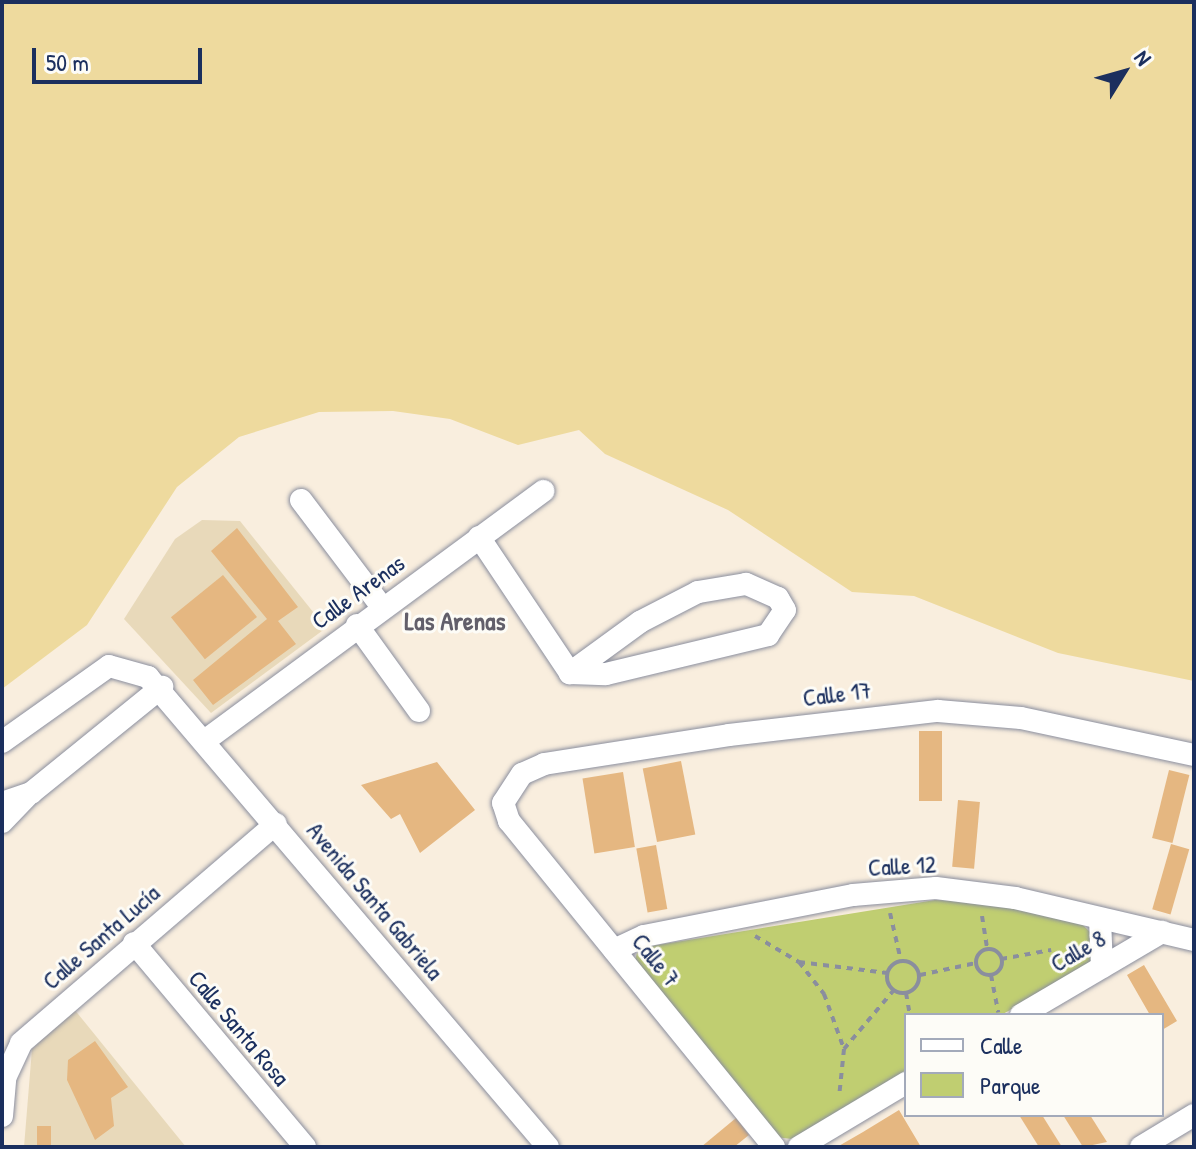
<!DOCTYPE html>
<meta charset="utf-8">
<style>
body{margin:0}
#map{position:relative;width:1196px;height:1149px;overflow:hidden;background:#f9eede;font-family:"Patrick Hand",sans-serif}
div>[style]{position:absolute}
.built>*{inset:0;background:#e8d9ba}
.green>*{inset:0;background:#c0ce71}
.sand>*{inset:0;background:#eeda9e}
.building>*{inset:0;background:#e5b781;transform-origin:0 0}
.path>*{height:4px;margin-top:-2px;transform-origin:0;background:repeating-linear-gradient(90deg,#8a8e9e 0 6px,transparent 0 12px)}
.path>.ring{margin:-2px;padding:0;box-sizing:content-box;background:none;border:4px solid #8a8e9e;border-radius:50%}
.roads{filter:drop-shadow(0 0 2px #8a8e9e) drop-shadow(0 0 2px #8a8e9e)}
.minor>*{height:22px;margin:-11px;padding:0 11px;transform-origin:11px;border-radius:11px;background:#fff}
span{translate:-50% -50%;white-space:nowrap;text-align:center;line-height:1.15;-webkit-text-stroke:6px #fdfcf7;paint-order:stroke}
.street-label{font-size:24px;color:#1b2f5e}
.neighbourhood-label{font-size:26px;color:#625f6a;font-weight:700}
.frame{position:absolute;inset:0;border:4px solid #1b2f5e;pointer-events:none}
.legend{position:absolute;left:904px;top:1013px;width:260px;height:104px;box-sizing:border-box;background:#fdfcf7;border:2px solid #a3aaba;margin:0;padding:10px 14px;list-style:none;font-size:24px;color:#1b2f5e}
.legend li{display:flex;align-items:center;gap:16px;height:40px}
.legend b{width:40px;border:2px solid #a3aaba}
.north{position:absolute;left:1084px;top:32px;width:80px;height:80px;-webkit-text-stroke:6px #fdfcf7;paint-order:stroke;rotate:53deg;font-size:22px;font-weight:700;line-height:32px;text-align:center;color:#1b2f5e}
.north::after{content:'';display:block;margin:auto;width:28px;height:36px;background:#1b2f5e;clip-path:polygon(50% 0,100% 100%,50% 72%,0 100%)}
.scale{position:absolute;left:32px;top:48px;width:170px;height:36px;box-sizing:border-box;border:4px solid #1b2f5e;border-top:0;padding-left:10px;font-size:24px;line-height:28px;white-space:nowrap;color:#1b2f5e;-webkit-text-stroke:6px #fdfcf7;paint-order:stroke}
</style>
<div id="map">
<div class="built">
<i style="clip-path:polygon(202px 520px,240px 521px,326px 628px,211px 713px,124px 619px,175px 539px)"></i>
<i style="clip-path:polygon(74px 1009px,186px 1147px,24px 1147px,32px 1049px)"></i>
</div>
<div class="green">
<i style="clip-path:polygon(935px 900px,988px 902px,1082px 924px,1092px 934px,1093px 965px,1001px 1015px,906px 1015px,906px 1071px,792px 1139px,775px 1137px,633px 968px,637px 953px,651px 946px)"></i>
</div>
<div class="sand">
<i style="clip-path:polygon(2px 2px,1194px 2px,1194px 681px,1058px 653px,914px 596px,852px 592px,728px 510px,605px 454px,579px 430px,518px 445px,450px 419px,393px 411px,319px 412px,239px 437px,177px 487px,87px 625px,2px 689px)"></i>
</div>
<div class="building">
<i style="clip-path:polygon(237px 528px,298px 607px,278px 621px,296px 644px,213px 705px,193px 680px,267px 619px,211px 551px)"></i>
<i style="left:223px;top:575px;width:54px;height:67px;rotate:51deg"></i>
<i style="left:919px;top:731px;width:23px;height:70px"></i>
<i style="left:681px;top:761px;width:75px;height:39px;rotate:79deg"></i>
<i style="clip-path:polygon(437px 762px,475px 810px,420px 853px,400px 814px,391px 819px,361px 785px)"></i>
<i style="left:1169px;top:770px;width:21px;height:70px;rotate:14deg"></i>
<i style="left:623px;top:772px;width:76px;height:41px;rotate:81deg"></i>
<i style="left:958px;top:800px;width:22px;height:67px;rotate:5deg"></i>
<i style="left:1171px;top:844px;width:19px;height:68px;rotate:16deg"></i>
<i style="left:656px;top:845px;width:65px;height:20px;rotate:80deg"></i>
<i style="clip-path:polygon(1144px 965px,1177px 1021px,1162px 1030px,1162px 1015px,1150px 1015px,1127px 975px)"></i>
<i style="clip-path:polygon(95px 1041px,128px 1087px,111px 1098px,114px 1126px,95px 1140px,67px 1080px,68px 1060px)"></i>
<i style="clip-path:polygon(899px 1110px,921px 1147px,837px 1147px,863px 1132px)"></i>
<i style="clip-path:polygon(1019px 1115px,1042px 1115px,1062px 1147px,1039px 1147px)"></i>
<i style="clip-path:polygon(1063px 1115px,1090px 1115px,1107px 1142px,1083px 1147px)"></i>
<i style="clip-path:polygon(736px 1118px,749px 1135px,734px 1147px,701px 1147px)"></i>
<i style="left:37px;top:1126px;width:14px;height:21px"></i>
</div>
<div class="path">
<i style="left:890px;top:913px;width:49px;rotate:77.1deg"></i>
<i style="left:982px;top:916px;width:33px;rotate:81deg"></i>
<i style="left:755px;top:936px;width:51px;rotate:30.6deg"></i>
<i style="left:799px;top:962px;width:41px;rotate:52deg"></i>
<i style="left:824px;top:994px;width:59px;rotate:70deg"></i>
<i style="left:844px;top:1049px;width:48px;rotate:95.9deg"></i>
<i class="ring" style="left:976px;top:949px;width:22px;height:22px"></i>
<i style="left:1001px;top:959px;width:51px;rotate:-10.2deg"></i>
<i class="ring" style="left:887px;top:961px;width:28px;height:28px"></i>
<i style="left:799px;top:962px;width:89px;rotate:7.1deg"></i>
<i style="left:920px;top:975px;width:57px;rotate:-12.1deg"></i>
<i style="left:991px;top:975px;width:38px;rotate:79deg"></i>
<i style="left:906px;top:993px;width:22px;rotate:80deg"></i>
<i style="left:844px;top:1049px;width:76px;rotate:-49.8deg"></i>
</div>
<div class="roads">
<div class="minor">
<i style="left:301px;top:500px;width:134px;rotate:52.9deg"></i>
<i style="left:479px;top:537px;width:164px;rotate:56.2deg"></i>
<i style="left:570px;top:673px;width:36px;rotate:2deg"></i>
<i style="left:606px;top:674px;width:167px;rotate:-13.5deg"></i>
<i style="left:768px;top:635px;width:30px;rotate:-56deg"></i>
<i style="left:785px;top:610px;width:14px;rotate:-120deg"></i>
<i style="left:778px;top:598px;width:35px;rotate:-156deg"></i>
<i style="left:746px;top:584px;width:49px;rotate:170.5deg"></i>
<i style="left:698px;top:592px;width:65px;rotate:152.7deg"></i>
<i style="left:640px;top:622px;width:87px;rotate:143.9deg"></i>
<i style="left:357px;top:625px;width:106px;rotate:54.2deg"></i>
<i style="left:207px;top:739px;width:418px;rotate:-36.4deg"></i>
<i style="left:2px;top:742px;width:131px;rotate:-35.4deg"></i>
<i style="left:109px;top:666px;width:41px;rotate:15.8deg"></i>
<i style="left:148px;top:677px;width:617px;rotate:49.6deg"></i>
<i style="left:2px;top:803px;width:31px;rotate:-19deg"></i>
<i style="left:31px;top:793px;width:169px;rotate:-39deg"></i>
<i style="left:2px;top:822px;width:36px;rotate:-46deg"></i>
<i style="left:1100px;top:919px;width:48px;rotate:87.6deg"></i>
<i style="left:134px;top:943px;width:266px;rotate:50deg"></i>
<i style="left:614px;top:950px;width:33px;rotate:-25deg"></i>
<i style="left:644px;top:936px;width:213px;rotate:-11.1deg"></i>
<i style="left:853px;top:895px;width:83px;rotate:-4.8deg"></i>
<i style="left:936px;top:888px;width:80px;rotate:7.2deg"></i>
<i style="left:1015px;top:898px;width:184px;rotate:13.2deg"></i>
<i style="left:1021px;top:1015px;width:164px;rotate:-30.5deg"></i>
<i style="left:2px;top:1116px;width:38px;rotate:-85deg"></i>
<i style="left:5px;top:1078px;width:38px;rotate:-65deg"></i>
<i style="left:21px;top:1043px;width:336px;rotate:-40.7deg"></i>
<i style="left:774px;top:1147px;width:420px;rotate:-129.1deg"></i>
<i style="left:509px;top:821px;width:19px;rotate:-108deg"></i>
<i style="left:503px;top:803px;width:35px;rotate:-57deg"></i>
<i style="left:522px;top:774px;width:24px;rotate:-24deg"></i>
<i style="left:544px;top:764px;width:187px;rotate:-8.9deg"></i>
<i style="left:729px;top:735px;width:210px;rotate:-6.6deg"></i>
<i style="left:938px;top:711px;width:83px;rotate:4.8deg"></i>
<i style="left:1021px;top:718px;width:177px;rotate:12.1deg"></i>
<i style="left:799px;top:1147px;width:125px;rotate:-30.9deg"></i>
<i style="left:1141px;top:1147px;width:62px;rotate:-31.1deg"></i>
</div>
</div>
<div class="street-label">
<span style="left:358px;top:592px;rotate:-36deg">Calle Arenas</span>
<span style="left:837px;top:694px;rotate:-7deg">Calle 17</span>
<span style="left:902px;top:866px;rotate:-3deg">Calle 12</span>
<span style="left:375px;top:901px;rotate:50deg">Avenida Santa Gabriela</span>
<span style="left:101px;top:937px;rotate:-41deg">Calle Santa Lucía</span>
<span style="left:1078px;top:951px;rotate:-30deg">Calle 8</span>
<span style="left:656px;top:960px;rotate:51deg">Calle 7</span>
<span style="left:239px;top:1028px;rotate:50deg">Calle Santa Rosa</span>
</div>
<div class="neighbourhood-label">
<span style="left:455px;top:621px">Las Arenas</span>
</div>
<div class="frame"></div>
<ul class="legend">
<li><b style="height:10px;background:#fff"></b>Calle</li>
<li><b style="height:22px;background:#c0ce71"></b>Parque</li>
</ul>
<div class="north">N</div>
<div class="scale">50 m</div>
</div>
